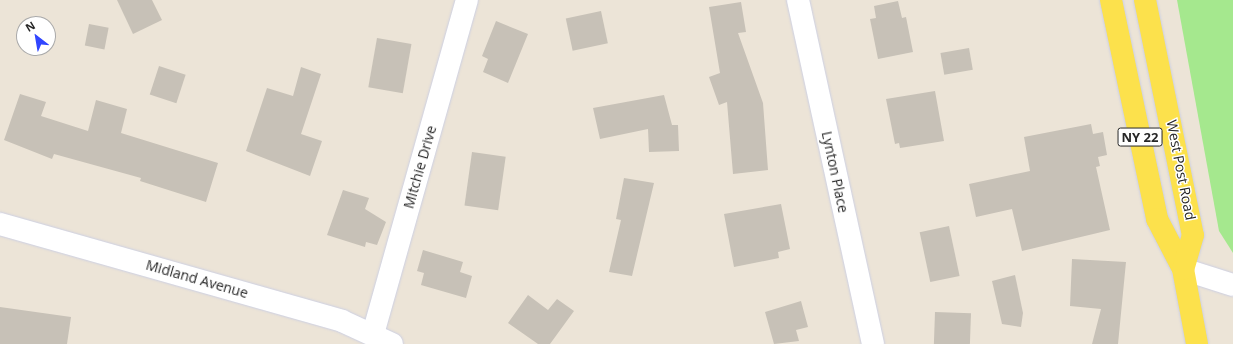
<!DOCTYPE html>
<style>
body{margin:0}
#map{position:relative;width:1233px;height:344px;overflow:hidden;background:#ece4d7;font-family:"Open Sans",sans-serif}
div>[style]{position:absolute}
.green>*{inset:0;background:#a5e88e}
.building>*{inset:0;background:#c7c1b7;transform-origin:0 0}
.roads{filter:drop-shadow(0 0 1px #cccfe2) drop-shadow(0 0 1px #cccfe2)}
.minor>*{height:22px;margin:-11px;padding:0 11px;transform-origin:11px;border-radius:11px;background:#fff}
.major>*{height:22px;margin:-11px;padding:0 11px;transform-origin:11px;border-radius:11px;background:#fce14c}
span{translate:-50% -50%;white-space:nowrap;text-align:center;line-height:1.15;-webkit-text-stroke:3px #fff;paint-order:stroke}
.shield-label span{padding:1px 3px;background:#fff;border:1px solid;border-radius:3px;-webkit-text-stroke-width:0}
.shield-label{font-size:13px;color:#272727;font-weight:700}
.street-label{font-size:14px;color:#272727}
.north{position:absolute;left:16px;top:16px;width:40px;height:40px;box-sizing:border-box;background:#fff;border:1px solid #a9a9a9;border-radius:50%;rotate:329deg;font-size:11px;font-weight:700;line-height:16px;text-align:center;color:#272727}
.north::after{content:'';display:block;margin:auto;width:14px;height:18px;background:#3146ff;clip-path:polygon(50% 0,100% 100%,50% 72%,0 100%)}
</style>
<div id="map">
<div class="green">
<i style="clip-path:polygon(1177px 0,1233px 0,1233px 253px,1219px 231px)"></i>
</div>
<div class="building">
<i style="clip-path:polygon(117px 0,152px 0,162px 20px,133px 34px)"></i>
<i style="clip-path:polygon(898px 1px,902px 18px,906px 17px,913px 52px,878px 59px,870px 19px,876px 18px,874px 6px)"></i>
<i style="clip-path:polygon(741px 2px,746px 32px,738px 33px,763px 103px,768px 170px,733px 174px,727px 102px,719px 105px,709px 77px,720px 73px,709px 7px)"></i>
<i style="left:601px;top:11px;width:33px;height:36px;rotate:78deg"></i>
<i style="clip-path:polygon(496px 21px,528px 34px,508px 83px,483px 72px,488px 59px,482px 56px)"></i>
<i style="left:89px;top:24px;width:20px;height:22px;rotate:11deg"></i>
<i style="left:377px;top:38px;width:35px;height:50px;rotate:10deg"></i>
<i style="left:969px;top:48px;width:22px;height:29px;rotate:80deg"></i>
<i style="left:159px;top:66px;width:28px;height:30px;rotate:18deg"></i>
<i style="clip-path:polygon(301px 67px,321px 74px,301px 134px,322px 141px,310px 176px,246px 151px,267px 88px,293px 96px)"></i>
<i style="clip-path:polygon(935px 91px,944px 141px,900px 148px,899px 143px,895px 144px,886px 99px)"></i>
<i style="clip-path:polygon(20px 94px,46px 102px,41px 116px,88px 131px,96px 100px,127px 109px,121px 133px,218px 163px,206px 202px,140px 181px,141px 178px,54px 154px,52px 159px,4px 140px)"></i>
<i style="clip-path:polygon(664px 95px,672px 125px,678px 125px,679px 151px,649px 152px,648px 129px,600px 139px,593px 108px)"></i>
<i style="clip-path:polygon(1091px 124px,1093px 134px,1103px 132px,1107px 155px,1098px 157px,1100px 166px,1096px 167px,1110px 230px,1022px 251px,1012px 209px,976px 217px,969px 184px,1030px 171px,1024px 137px)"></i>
<i style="left:472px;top:152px;width:34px;height:54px;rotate:8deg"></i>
<i style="clip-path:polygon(624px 178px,654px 183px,632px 276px,609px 272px,621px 220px,616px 219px)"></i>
<i style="clip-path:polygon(343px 190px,369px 198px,365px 209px,386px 222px,377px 245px,366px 242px,365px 247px,327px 235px)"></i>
<i style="clip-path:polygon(781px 204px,790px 249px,778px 252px,779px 258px,734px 267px,724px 214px)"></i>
<i style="left:949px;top:226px;width:51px;height:30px;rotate:78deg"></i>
<i style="clip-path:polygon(423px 250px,463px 262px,460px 272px,472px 276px,466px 298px,421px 285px,424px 273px,417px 271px)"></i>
<i style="clip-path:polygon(1072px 259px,1126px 262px,1118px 344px,1092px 344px,1101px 309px,1070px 306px)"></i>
<i style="clip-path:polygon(1015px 275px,1023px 313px,1021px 327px,1002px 324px,992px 281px)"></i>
<i style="clip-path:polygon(528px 295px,548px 310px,557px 299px,574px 311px,550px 344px,538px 344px,508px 323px)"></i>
<i style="clip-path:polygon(801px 301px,808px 327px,796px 330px,799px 341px,774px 344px,765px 312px)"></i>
<i style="clip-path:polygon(0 307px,71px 317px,67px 344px,0 344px)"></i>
<i style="left:935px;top:312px;width:36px;height:32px;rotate:2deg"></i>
</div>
<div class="roads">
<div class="minor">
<i style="left:798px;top:0;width:352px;rotate:77.7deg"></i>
<i style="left:0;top:224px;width:355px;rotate:15.8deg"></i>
<i style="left:342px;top:321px;width:55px;rotate:24.7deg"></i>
<i style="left:1183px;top:269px;width:52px;rotate:17.7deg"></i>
<i style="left:373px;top:334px;width:347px;rotate:-74.3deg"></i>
</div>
<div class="major">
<i style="left:1111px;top:0;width:224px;rotate:78.1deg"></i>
<i style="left:1157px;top:219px;width:56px;rotate:62.5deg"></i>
<i style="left:1183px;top:269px;width:76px;rotate:79.4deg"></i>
<i style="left:1145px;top:0;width:240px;rotate:78.5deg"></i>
<i style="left:1193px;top:235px;width:35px;rotate:106deg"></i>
</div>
</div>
<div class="shield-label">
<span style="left:1140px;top:137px">NY 22</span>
</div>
<div class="street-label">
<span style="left:420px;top:167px;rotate:-74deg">Mitchie Drive</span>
<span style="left:1181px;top:170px;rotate:79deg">West Post Road</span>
<span style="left:835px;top:172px;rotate:78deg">Lynton Place</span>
<span style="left:197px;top:279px;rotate:16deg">Midland Avenue</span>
</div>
<div class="north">N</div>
</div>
